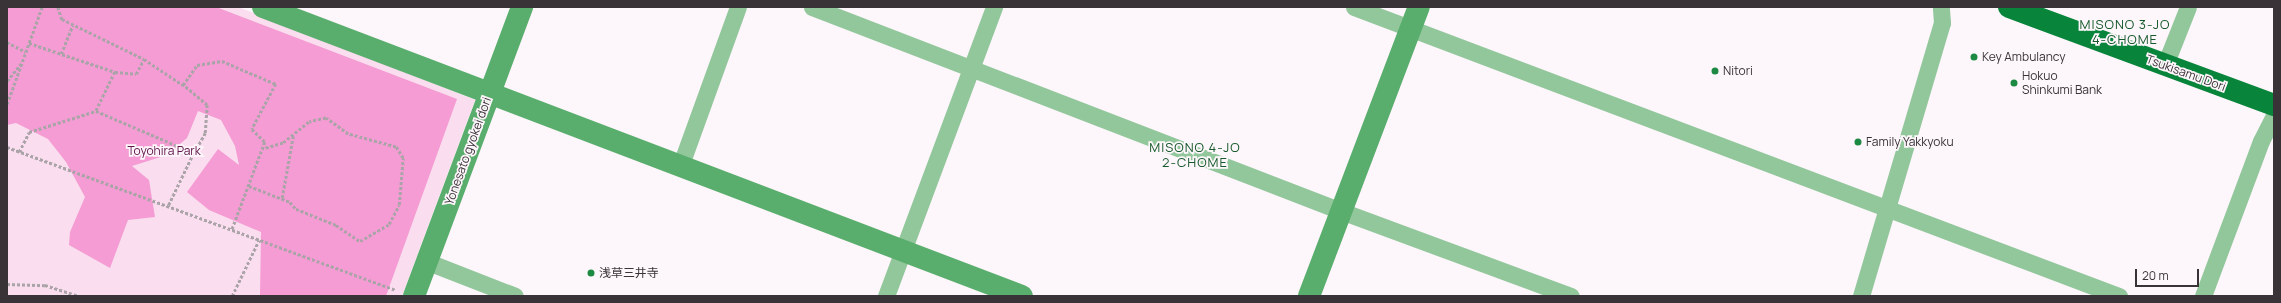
<!DOCTYPE html>
<meta charset="utf-8">
<style>
body{margin:0}
#map{position:relative;width:2281px;height:303px;overflow:hidden;background:#fdf6fa;font-family:Manrope,"Noto Sans JP",sans-serif}
div>[style]{position:absolute}
.green>*{inset:0;background:#faddee}
.forest>*{inset:0;background:#f49cd3}
.path>*{height:2.5px;margin-top:-1.25px;transform-origin:0;background:repeating-linear-gradient(90deg,#aaa4a8 0 3px,transparent 0 5px)}
.street>*{height:17px;margin:-8.5px;padding:0 8.5px;transform-origin:8.5px;border-radius:8.5px;background:#92c79c}
.secondary>*{height:22px;margin:-11px;padding:0 11px;transform-origin:11px;border-radius:11px;background:#5aae6d}
.highway>*{height:22px;margin:-11px;padding:0 11px;transform-origin:11px;border-radius:11px;background:#09853b}
.dots>*{width:11px;height:11px;translate:-50% -50%;box-sizing:border-box;border:2px solid #fdf6fa;border-radius:50%}
span{translate:-50% -50%;white-space:nowrap;text-align:center;line-height:1.15;-webkit-text-stroke:3.5px #fdf6fa;paint-order:stroke}
.poi-label{font-size:12px;color:#393337}
.left{translate:0 -50%;text-align:left}
.street-label{font-size:12px;color:#393337}
.park-label{font-size:12px;color:#60144a}
.neighbourhood-label{font-size:13px;color:#16592b;letter-spacing:1px}
.frame{position:absolute;inset:0;border:8px solid #393337;pointer-events:none}
.scale{position:absolute;left:2135px;top:269px;width:64px;height:18px;box-sizing:border-box;border:2px solid #393337;border-top:0;padding-left:5px;font-size:12px;line-height:14px;white-space:nowrap;color:#393337;-webkit-text-stroke:3px #fdf6fa;paint-order:stroke}
</style>
<div id="map">
<div class="green">
<i style="clip-path:polygon(7px 7px,238px 7px,475px 100px,402px 296px,7px 296px)"></i>
</div>
<div class="forest">
<i style="clip-path:polygon(7px 7px,216px 7px,457px 99px,386px 296px,260px 296px,261px 232px,209px 210px,187px 192px,218px 149px,239px 165px,235px 146px,221px 120px,198px 111px,187px 138px,167px 155px,132px 166px,149px 180px,155px 217px,128px 220px,110px 268px,69px 245px,70px 232px,85px 197px,66px 162px,48px 139px,16px 123px,7px 125px)"></i>
</div>
<div class="path">
<i style="left:58px;top:7px;width:13px;rotate:72deg"></i>
<i style="left:62px;top:19px;width:91px;rotate:26deg"></i>
<i style="left:7px;top:42px;width:21px;rotate:28deg"></i>
<i style="left:29px;top:43px;width:91px;rotate:18.6deg"></i>
<i style="left:115px;top:72px;width:43px;rotate:116deg"></i>
<i style="left:61px;top:54px;width:31px;rotate:-68deg"></i>
<i style="left:115px;top:72px;width:21px;rotate:5deg"></i>
<i style="left:136px;top:74px;width:17px;rotate:-62deg"></i>
<i style="left:144px;top:59px;width:47px;rotate:33.7deg"></i>
<i style="left:7px;top:81px;width:22px;rotate:-51deg"></i>
<i style="left:7px;top:104px;width:103px;rotate:-70.2deg"></i>
<i style="left:7px;top:147px;width:414px;rotate:20.2deg"></i>
<i style="left:19px;top:152px;width:22px;rotate:-63deg"></i>
<i style="left:29px;top:132px;width:70px;rotate:-17.4deg"></i>
<i style="left:96px;top:111px;width:107px;rotate:23.2deg"></i>
<i style="left:194px;top:153px;width:60px;rotate:115.7deg"></i>
<i style="left:194px;top:153px;width:23px;rotate:-61deg"></i>
<i style="left:205px;top:133px;width:28px;rotate:-86deg"></i>
<i style="left:207px;top:105px;width:31px;rotate:-140deg"></i>
<i style="left:183px;top:85px;width:24px;rotate:-55deg"></i>
<i style="left:197px;top:65px;width:25px;rotate:-9deg"></i>
<i style="left:222px;top:61px;width:59px;rotate:23.1deg"></i>
<i style="left:276px;top:84px;width:51px;rotate:118.1deg"></i>
<i style="left:252px;top:129px;width:18px;rotate:45deg"></i>
<i style="left:265px;top:142px;width:94px;rotate:110.6deg"></i>
<i style="left:249px;top:186px;width:44px;rotate:21.3deg"></i>
<i style="left:290px;top:202px;width:9px;rotate:49deg"></i>
<i style="left:296px;top:209px;width:43px;rotate:21.8deg"></i>
<i style="left:336px;top:225px;width:29px;rotate:34deg"></i>
<i style="left:360px;top:241px;width:34px;rotate:-30deg"></i>
<i style="left:389px;top:224px;width:21px;rotate:-62deg"></i>
<i style="left:399px;top:205px;width:47px;rotate:-85.1deg"></i>
<i style="left:403px;top:158px;width:13px;rotate:-122deg"></i>
<i style="left:396px;top:147px;width:50px;rotate:-164.8deg"></i>
<i style="left:348px;top:134px;width:27px;rotate:-144deg"></i>
<i style="left:326px;top:118px;width:17px;rotate:167deg"></i>
<i style="left:309px;top:122px;width:33px;rotate:141deg"></i>
<i style="left:283px;top:143px;width:21px;rotate:163deg"></i>
<i style="left:282px;top:198px;width:63px;rotate:-79.9deg"></i>
<i style="left:7px;top:284px;width:38px;rotate:2deg"></i>
<i style="left:45px;top:285px;width:36px;rotate:18deg"></i>
<i style="left:232px;top:296px;width:62px;rotate:-64.3deg"></i>
</div>
<div class="street">
<i style="left:812px;top:7px;width:567px;rotate:21.09deg"></i>
<i style="left:1341px;top:211px;width:245px;rotate:20.3deg"></i>
<i style="left:1354px;top:7px;width:818px;rotate:20.7deg"></i>
<i style="left:2165px;top:65px;width:62px;rotate:-68.4deg"></i>
<i style="left:680px;top:167px;width:170px;rotate:-70.1deg"></i>
<i style="left:428px;top:262px;width:93px;rotate:21.3deg"></i>
<i style="left:886px;top:296px;width:309px;rotate:-69.5deg"></i>
<i style="left:1861px;top:296px;width:285px;rotate:-73.5deg"></i>
<i style="left:1942px;top:23px;width:16px;rotate:-94deg"></i>
<i style="left:2203px;top:296px;width:165px;rotate:-69.5deg"></i>
<i style="left:2261px;top:141px;width:28px;rotate:-63deg"></i>
</div>
<div class="secondary">
<i style="left:263px;top:7px;width:812px;rotate:20.85deg"></i>
<i style="left:414px;top:296px;width:309px;rotate:-69.5deg"></i>
<i style="left:1309px;top:296px;width:309px;rotate:-69.2deg"></i>
</div>
<div class="highway">
<i style="left:2009px;top:7px;width:283px;rotate:20.3deg"></i>
</div>
<div class="dots">
<i style="left:1974px;top:57px;background:#1c8a42"></i>
<i style="left:1715px;top:71px;background:#1c8a42"></i>
<i style="left:2014px;top:83px;background:#1c8a42"></i>
<i style="left:1858px;top:142px;background:#1c8a42"></i>
<i style="left:591px;top:273px;background:#1c8a42"></i>
</div>
<div class="poi-label">
<span class="left" style="left:1982px;top:57px">Key Ambulancy</span>
<span class="left" style="left:1723px;top:71px">Nitori</span>
<span class="left" style="left:2022px;top:83px">Hokuo<br>Shinkumi Bank</span>
<span class="left" style="left:1866px;top:142px">Family Yakkyoku</span>
<span class="left" style="left:599px;top:273px">浅草三井寺</span>
</div>
<div class="street-label">
<span style="left:2186px;top:73px;rotate:20deg">Tsukisamu Dori</span>
<span style="left:468px;top:151px;rotate:-70deg">Yonesato gyokei dori</span>
</div>
<div class="park-label">
<span style="left:164px;top:151px">Toyohira Park</span>
</div>
<div class="neighbourhood-label">
<span style="left:2125px;top:32px">MISONO 3-JO<br>4-CHOME</span>
<span style="left:1195px;top:155px">MISONO 4-JO<br>2-CHOME</span>
</div>
<div class="frame"></div>
<div class="scale">20 m</div>
</div>
